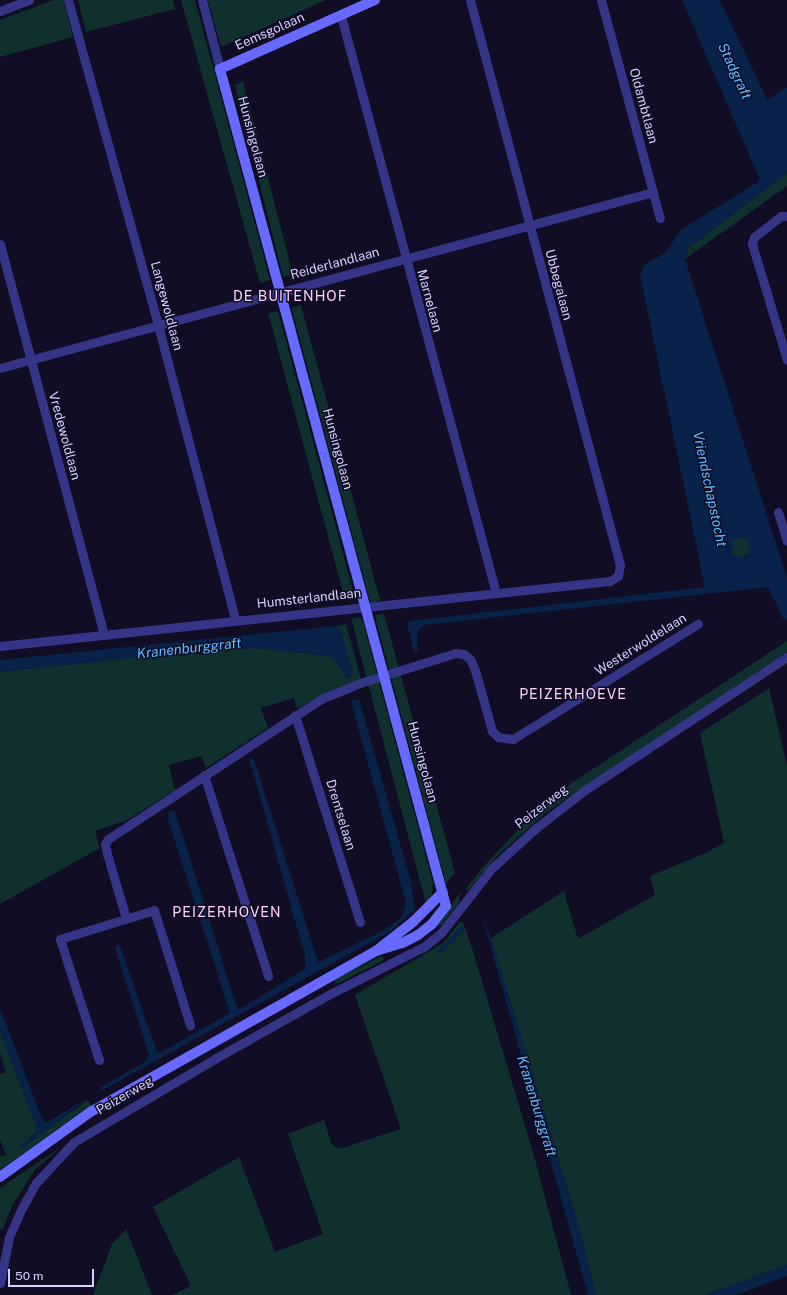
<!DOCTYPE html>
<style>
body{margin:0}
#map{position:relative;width:787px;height:1295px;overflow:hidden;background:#100d25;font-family:"Public Sans",sans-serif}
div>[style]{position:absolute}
.green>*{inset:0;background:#10302d;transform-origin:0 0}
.round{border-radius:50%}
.water>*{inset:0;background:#092249}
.stream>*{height:3.5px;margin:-1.75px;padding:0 1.75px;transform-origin:1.75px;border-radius:1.75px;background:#092249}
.street>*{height:9px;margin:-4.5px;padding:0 4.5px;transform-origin:4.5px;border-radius:4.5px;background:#353587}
.secondary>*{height:10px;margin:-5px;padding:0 5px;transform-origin:5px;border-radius:5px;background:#686aff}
span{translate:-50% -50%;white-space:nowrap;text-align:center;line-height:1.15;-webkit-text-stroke:3px #100d25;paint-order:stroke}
.street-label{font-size:13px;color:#d5d1ff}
.water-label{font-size:14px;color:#5fbbff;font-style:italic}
.neighbourhood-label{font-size:14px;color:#ffd3f1;letter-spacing:1px}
.scale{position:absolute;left:8px;top:1269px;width:86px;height:18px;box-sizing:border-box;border:2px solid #d5d1ff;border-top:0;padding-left:5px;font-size:12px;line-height:14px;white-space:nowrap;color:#d5d1ff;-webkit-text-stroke:3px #100d25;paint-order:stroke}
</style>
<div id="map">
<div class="green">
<i style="clip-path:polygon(53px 0,63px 0,73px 37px,0 57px,0 20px)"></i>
<i style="clip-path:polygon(78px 0,173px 0,175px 9px,86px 32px)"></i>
<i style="clip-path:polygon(181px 0,195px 0,270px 280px,260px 283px)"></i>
<i style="clip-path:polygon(208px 0,326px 0,221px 47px)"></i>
<i style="clip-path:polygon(243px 81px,293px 275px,283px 277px,235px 85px)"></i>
<i style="clip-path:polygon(787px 173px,787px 186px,685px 259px,688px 248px)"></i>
<i style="left:301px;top:305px;width:306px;height:10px;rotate:75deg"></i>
<i style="left:278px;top:311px;width:297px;height:10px;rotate:75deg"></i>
<i class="round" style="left:730px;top:538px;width:20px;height:20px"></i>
<i style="clip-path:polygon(384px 614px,455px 873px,446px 884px,377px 624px,375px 615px)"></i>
<i style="clip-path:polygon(360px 617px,363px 622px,433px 883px,432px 894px,426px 904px,351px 618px)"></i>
<i style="clip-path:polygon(346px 624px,361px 679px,321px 695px,297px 709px,294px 698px,261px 708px,268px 728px,206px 768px,202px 756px,169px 765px,175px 790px,127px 820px,95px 831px,100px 848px,0 904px,0 672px,202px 650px,255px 648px,329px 656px,335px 660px,347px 678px,351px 677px,340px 629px,336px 626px)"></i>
<i style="clip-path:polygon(787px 641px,787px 652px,548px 811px,497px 856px,468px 891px,465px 890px,483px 867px,528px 819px,573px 782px)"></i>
<i style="clip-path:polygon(769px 688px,787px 766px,787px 1265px,705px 1295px,596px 1295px,578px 1224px,491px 938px,564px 891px,578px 939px,655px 895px,650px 876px,708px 852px,724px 842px,700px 733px)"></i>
<i style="clip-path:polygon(460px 892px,459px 902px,442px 925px,437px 926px)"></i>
<i style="clip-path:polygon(460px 922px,463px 922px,472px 948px,534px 1156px,571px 1295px,172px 1295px,191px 1286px,153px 1207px,239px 1157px,275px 1252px,323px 1234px,288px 1134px,324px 1120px,331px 1143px,335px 1147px,342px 1148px,401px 1129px,355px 995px,443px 943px)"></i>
<i style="clip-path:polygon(382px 956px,384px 960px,339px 983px,335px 983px,335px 979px)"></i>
<i style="clip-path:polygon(0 1031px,38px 1130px,19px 1149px,88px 1100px,91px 1105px,0 1170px,0 1156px,6px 1155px,0 1140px,0 1074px,6px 1072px,0 1054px)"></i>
<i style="clip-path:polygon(61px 1147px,34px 1171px,12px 1206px,3px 1229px,0 1229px,0 1188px)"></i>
<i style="clip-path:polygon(126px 1229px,152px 1295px,93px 1295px,112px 1244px)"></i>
</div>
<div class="water">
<i style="clip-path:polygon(evenodd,682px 0,720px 0,767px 100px,787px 87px,787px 173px,688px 248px,685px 259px,787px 578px,787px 619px,784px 620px,768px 587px,424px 625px,417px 632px,418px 650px,414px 652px,407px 624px,410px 621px,705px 587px,640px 275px,644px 265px,665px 253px,682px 229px,758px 182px,759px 177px,682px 0,737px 537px,747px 540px,749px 545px,748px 556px,743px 558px,732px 554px,733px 541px,737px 537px)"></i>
<i style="clip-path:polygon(336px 626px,340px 628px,353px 674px,347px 678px,335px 660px,329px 656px,255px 648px,202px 650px,0 672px,0 660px)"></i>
<i style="clip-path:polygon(359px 699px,411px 882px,415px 909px,391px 931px,101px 1091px,101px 1087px,145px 1062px,149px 1055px,115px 948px,117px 944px,120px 946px,157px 1052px,160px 1053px,230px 1013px,168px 819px,169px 811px,175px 811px,237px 1008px,240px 1009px,305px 969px,305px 956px,249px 758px,254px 759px,318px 962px,381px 932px,402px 917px,406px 903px,351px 701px)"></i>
<i style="clip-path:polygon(481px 912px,491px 938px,578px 1224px,596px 1295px,588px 1295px)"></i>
<i style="clip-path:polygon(0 1008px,43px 1121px,47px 1122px,88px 1098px,21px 1149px,19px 1147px,37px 1133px,38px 1130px,0 1031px)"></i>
<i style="clip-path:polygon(787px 1265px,787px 1276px,736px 1295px,705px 1295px)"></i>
</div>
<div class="stream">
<i style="left:440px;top:951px;width:31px;rotate:-45deg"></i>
</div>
<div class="street">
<i style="left:68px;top:0;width:337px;rotate:74.5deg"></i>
<i style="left:158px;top:325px;width:304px;rotate:75.3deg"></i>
<i style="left:202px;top:0;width:71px;rotate:75.4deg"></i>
<i style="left:601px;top:0;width:226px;rotate:74.9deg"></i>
<i style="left:0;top:11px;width:31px;rotate:-21deg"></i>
<i style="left:341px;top:16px;width:597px;rotate:74.96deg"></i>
<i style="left:787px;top:216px;width:6px;rotate:180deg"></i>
<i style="left:781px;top:216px;width:34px;rotate:142deg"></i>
<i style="left:754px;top:237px;width:7px;rotate:106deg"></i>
<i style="left:752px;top:244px;width:121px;rotate:73.2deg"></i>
<i style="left:0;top:244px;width:404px;rotate:75.1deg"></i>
<i style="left:0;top:368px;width:676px;rotate:-15.08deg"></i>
<i style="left:778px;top:512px;width:30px;rotate:73deg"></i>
<i style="left:0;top:646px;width:613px;rotate:-6.08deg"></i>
<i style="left:610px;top:581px;width:9px;rotate:-32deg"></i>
<i style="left:618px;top:576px;width:11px;rotate:-80deg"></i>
<i style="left:620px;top:565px;width:585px;rotate:-104.87deg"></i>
<i style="left:295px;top:715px;width:217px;rotate:72.6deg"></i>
<i style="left:204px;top:775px;width:211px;rotate:72.3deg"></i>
<i style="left:126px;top:918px;width:67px;rotate:-106.5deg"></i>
<i style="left:107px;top:854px;width:10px;rotate:-101deg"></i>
<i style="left:105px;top:844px;width:6px;rotate:-59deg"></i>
<i style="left:108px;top:839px;width:255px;rotate:-33.3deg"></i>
<i style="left:321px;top:699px;width:42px;rotate:-22.3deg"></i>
<i style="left:360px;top:683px;width:101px;rotate:-17.4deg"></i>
<i style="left:456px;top:653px;width:8px;rotate:7deg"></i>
<i style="left:464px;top:654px;width:8px;rotate:40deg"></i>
<i style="left:470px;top:659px;width:12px;rotate:66deg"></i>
<i style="left:475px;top:670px;width:63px;rotate:74.4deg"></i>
<i style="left:492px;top:731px;width:8px;rotate:45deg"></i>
<i style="left:498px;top:737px;width:15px;rotate:8deg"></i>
<i style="left:513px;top:739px;width:218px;rotate:-31.9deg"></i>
<i style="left:99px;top:1060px;width:127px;rotate:-107.9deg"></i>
<i style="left:60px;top:939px;width:98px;rotate:-17.1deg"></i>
<i style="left:154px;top:910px;width:121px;rotate:72.6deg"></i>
<i style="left:0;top:1283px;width:47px;rotate:-78.9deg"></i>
<i style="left:9px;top:1237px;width:32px;rotate:-66deg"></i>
<i style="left:22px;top:1208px;width:29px;rotate:-61deg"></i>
<i style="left:36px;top:1183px;width:56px;rotate:-47.2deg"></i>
<i style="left:74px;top:1142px;width:165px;rotate:-30.6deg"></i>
<i style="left:216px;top:1058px;width:133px;rotate:-29.3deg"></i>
<i style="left:332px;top:993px;width:104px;rotate:-26.8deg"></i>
<i style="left:425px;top:946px;width:21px;rotate:-39deg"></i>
<i style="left:441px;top:933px;width:81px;rotate:-52deg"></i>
<i style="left:491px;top:869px;width:61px;rotate:-42.3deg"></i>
<i style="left:536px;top:828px;width:62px;rotate:-37.8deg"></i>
<i style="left:585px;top:790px;width:242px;rotate:-33.4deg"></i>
</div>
<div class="secondary">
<i style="left:375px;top:0;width:170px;rotate:156deg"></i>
<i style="left:220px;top:69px;width:867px;rotate:74.89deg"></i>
<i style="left:446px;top:906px;width:23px;rotate:128deg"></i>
<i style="left:432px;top:924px;width:18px;rotate:142deg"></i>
<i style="left:418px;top:935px;width:18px;rotate:153deg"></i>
<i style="left:402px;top:943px;width:27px;rotate:163deg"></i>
<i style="left:0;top:1177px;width:113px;rotate:-35.7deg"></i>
<i style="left:92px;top:1111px;width:326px;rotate:-29.4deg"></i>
<i style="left:376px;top:951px;width:47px;rotate:-38.1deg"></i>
<i style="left:413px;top:922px;width:42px;rotate:-45deg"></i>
</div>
<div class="street-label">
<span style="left:270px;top:32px;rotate:-24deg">Eemsgolaan</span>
<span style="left:643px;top:106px;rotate:75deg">Oldambtlaan</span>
<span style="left:252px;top:137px;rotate:75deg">Hunsingolaan</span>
<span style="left:335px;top:264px;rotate:-15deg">Reiderlandlaan</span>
<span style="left:558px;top:285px;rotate:75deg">Ubbegalaan</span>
<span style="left:429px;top:301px;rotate:75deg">Marnelaan</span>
<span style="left:166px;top:306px;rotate:75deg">Langewoldlaan</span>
<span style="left:64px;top:436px;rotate:75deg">Vredewoldlaan</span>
<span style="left:337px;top:449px;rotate:75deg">Hunsingolaan</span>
<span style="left:309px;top:599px;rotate:-6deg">Humsterlandlaan</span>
<span style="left:641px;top:645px;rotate:-32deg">Westerwoldelaan</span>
<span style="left:422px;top:762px;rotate:75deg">Hunsingolaan</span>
<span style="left:542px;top:807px;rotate:-38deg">Peizerweg</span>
<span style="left:340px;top:815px;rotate:73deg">Drentselaan</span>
<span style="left:125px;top:1096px;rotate:-30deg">Peizerweg</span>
</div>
<div class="water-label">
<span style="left:735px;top:71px;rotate:65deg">Stadgraft</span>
<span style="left:710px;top:489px;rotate:78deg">Vriendschapstocht</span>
<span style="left:189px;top:648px;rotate:-6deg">Kranenburggraft</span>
<span style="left:537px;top:1106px;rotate:73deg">Kranenburggraft</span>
</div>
<div class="neighbourhood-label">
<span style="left:290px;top:296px">DE BUITENHOF</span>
<span style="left:573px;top:694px">PEIZERHOEVE</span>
<span style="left:227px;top:912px">PEIZERHOVEN</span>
</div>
<div class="scale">50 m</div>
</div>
